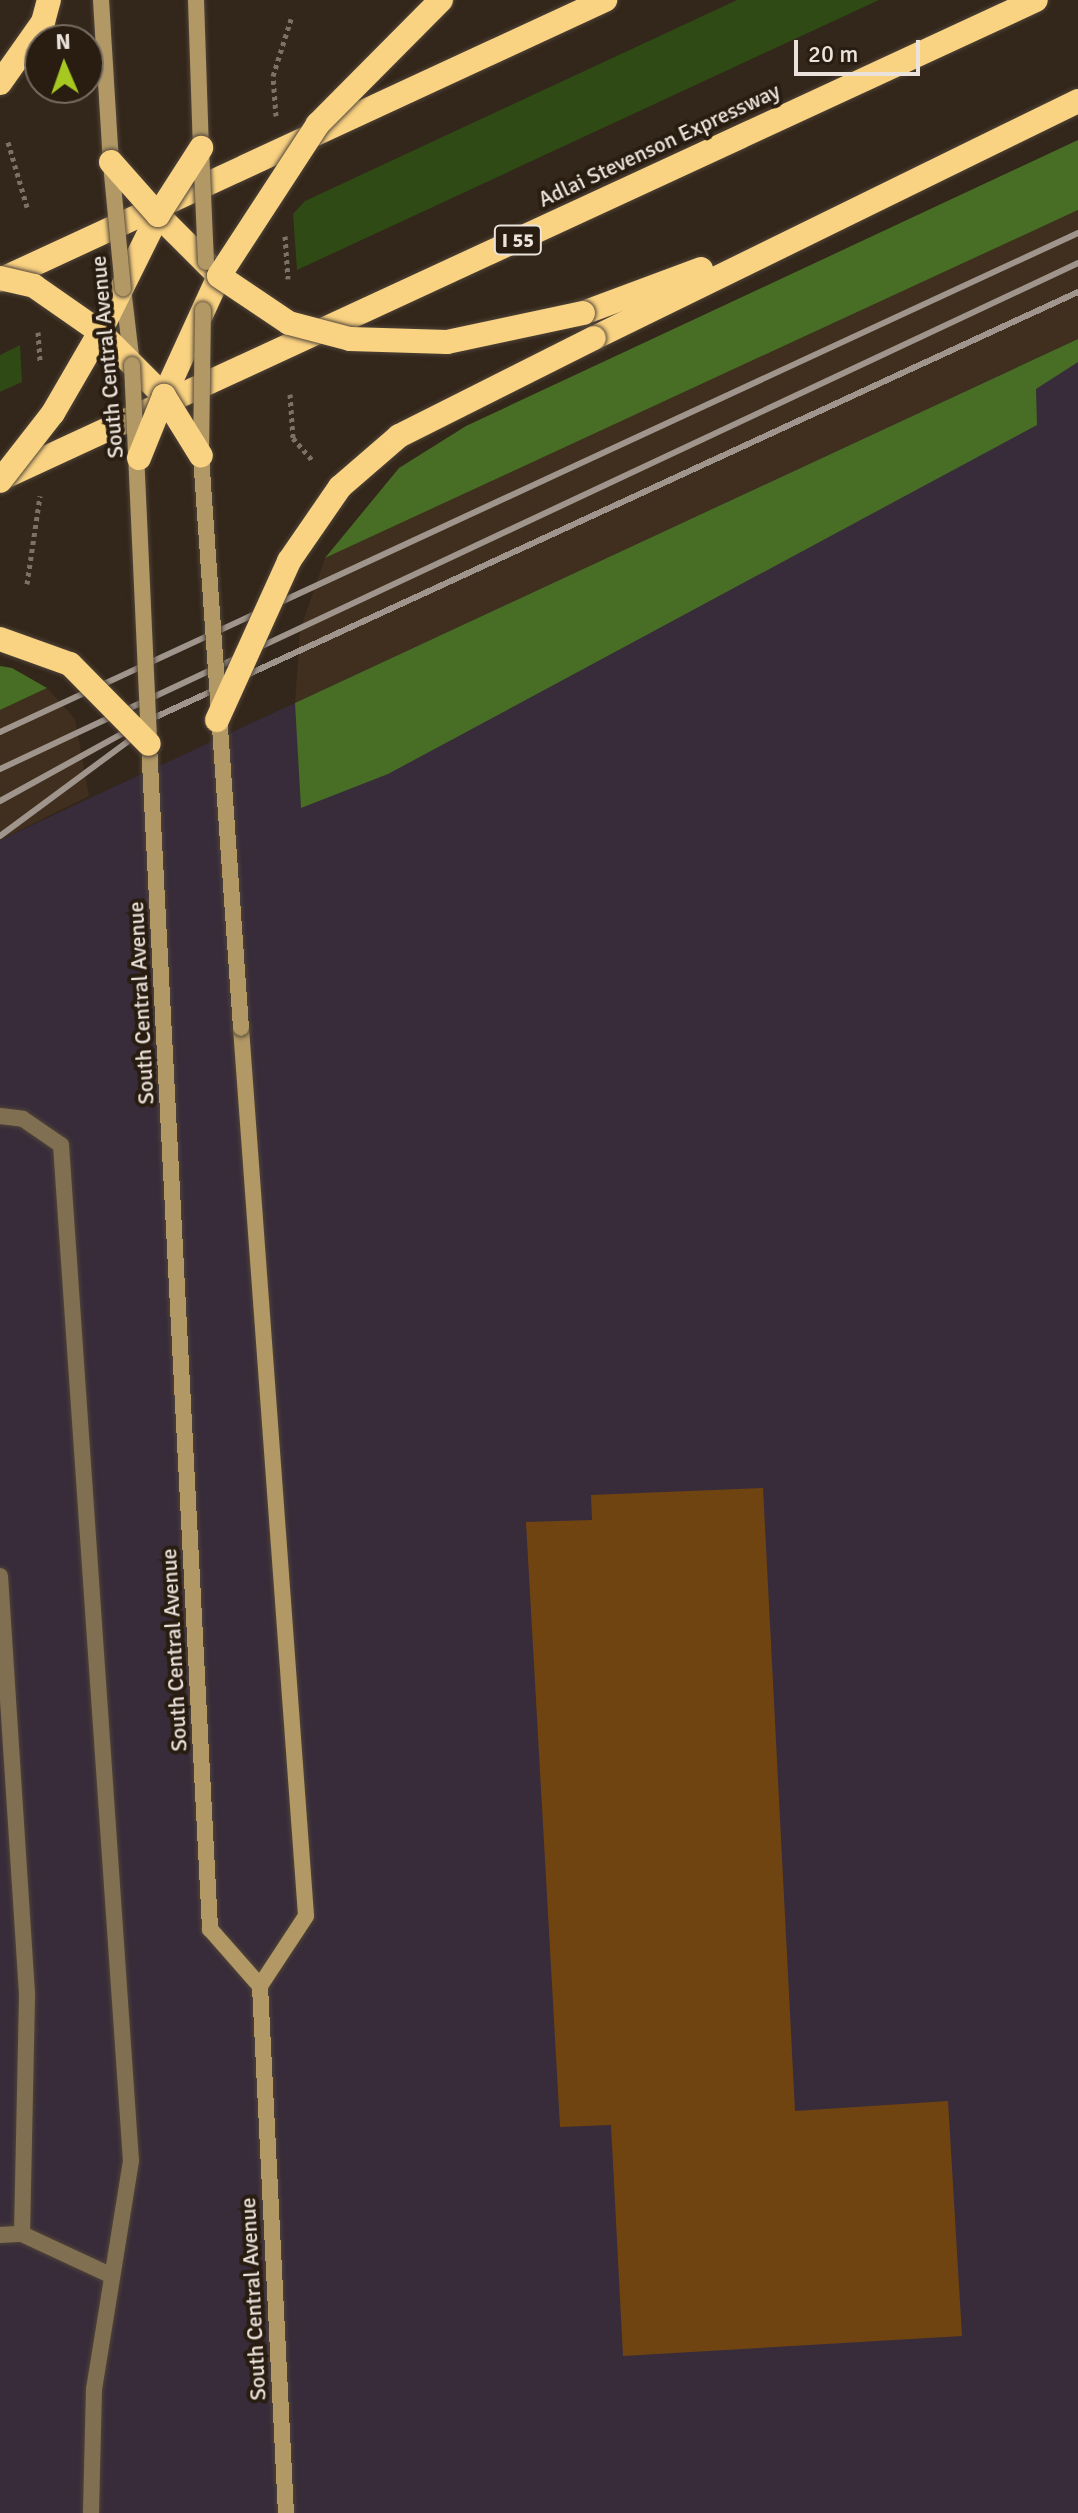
<!DOCTYPE html>
<style>
body{margin:0}
#map{position:relative;width:1078px;height:2513px;overflow:hidden;background:#33261a;font-family:Signika,sans-serif}
div>[style]{position:absolute}
.built>*{inset:0;background:#402f1e}
.industrial>*{inset:0;background:#382c3a}
.green>*{inset:0;background:#2f4a14}
.forest>*{inset:0;background:#486d25}
.building>*{inset:0;background:#704411}
.path>*{height:5px;margin-top:-2.5px;transform-origin:0;background:repeating-linear-gradient(90deg,#7c7167 0 4px,transparent 0 8px)}
.roads{filter:drop-shadow(0 0 2px #504439) drop-shadow(0 0 2px #504439)}
.service>*{height:16px;margin:-8px;padding:0 8px;transform-origin:8px;border-radius:8px;background:#807051}
.secondary>*{height:16px;margin:-8px;padding:0 8px;transform-origin:8px;border-radius:8px;background:#b19865}
.motorway>*{height:24px;margin:-12px;padding:0 12px;transform-origin:12px;border-radius:12px;background:#fad382}
.rail>*{height:6px;margin:-3px;padding:0 3px;transform-origin:3px;border-radius:3px;background:#9f958c}
.bridges{filter:drop-shadow(0 0 2px #504439) drop-shadow(0 0 2px #504439)}
.secondary-bridge>*{height:16px;margin:-8px;padding:0 8px;transform-origin:8px;border-radius:8px;background:#b19865}
.motorway-bridge>*{height:24px;margin:-12px;padding:0 12px;transform-origin:12px;border-radius:12px;background:#fad382}
span{translate:-50% -50%;white-space:nowrap;text-align:center;line-height:1.15;-webkit-text-stroke:8px #291d11;paint-order:stroke}
.shield-label span{padding:2px 6px;background:#291d11;border:2px solid;border-radius:6px;-webkit-text-stroke-width:0}
.shield-label{font-size:20px;color:#ebe3db;font-weight:700}
.street-label{font-size:22px;color:#ebe3db}
.north{position:absolute;left:24px;top:24px;width:80px;height:80px;box-sizing:border-box;background:#291d11;border:2px solid #776c62;border-radius:50%;rotate:358deg;font-size:22px;font-weight:700;line-height:32px;text-align:center;color:#ebe3db}
.north::after{content:'';display:block;margin:auto;width:28px;height:36px;background:#a6c820;clip-path:polygon(50% 0,100% 100%,50% 72%,0 100%)}
.scale{position:absolute;left:794px;top:40px;width:126px;height:36px;box-sizing:border-box;border:4px solid #ebe3db;border-top:0;padding-left:10px;font-size:24px;line-height:28px;white-space:nowrap;color:#ebe3db;-webkit-text-stroke:6px #291d11;paint-order:stroke}
</style>
<div id="map">
<div class="built">
<i style="clip-path:polygon(1078px 210px,1078px 339px,295px 703px,300px 630px,325px 558px)"></i>
<i style="clip-path:polygon(47px 688px,75px 719px,89px 796px,0 840px,0 710px)"></i>
</div>
<div class="industrial">
<i style="clip-path:polygon(1078px 339px,1078px 2513px,0 2513px,0 840px)"></i>
</div>
<div class="green">
<i style="clip-path:polygon(737px 0,879px 0,297px 270px,293px 214px,305px 201px)"></i>
<i style="clip-path:polygon(20px 345px,22px 382px,0 392px,0 355px)"></i>
</div>
<div class="forest">
<i style="clip-path:polygon(1078px 140px,1078px 210px,325px 558px,399px 468px,466px 426px)"></i>
<i style="clip-path:polygon(1078px 339px,1078px 362px,1036px 389px,1037px 425px,388px 774px,301px 808px,295px 703px)"></i>
<i style="clip-path:polygon(0 666px,12px 668px,47px 688px,0 710px)"></i>
</div>
<div class="building">
<i style="clip-path:polygon(763px 1488px,795px 2111px,948px 2101px,962px 2336px,623px 2356px,611px 2125px,560px 2127px,526px 1522px,592px 1520px,591px 1495px)"></i>
</div>
<div class="path">
<i style="left:276px;top:116px;width:40px;rotate:-94.3deg"></i>
<i style="left:273px;top:76px;width:60px;rotate:-72.5deg"></i>
<i style="left:8px;top:142px;width:68px;rotate:73.7deg"></i>
<i style="left:285px;top:236px;width:43px;rotate:86deg"></i>
<i style="left:38px;top:332px;width:29px;rotate:86deg"></i>
<i style="left:290px;top:394px;width:44px;rotate:86.1deg"></i>
<i style="left:293px;top:438px;width:29px;rotate:49deg"></i>
<i style="left:27px;top:584px;width:89px;rotate:-81.6deg"></i>
</div>
<div class="roads">
<div class="service">
<i style="left:0;top:1116px;width:23px;rotate:7deg"></i>
<i style="left:23px;top:1119px;width:46px;rotate:34.4deg"></i>
<i style="left:61px;top:1145px;width:1018px;rotate:86.06deg"></i>
<i style="left:131px;top:2161px;width:231px;rotate:99.2deg"></i>
<i style="left:94px;top:2389px;width:124px;rotate:91.4deg"></i>
<i style="left:0;top:1576px;width:421px;rotate:86.3deg"></i>
<i style="left:27px;top:1996px;width:238px;rotate:91.2deg"></i>
<i style="left:22px;top:2234px;width:99px;rotate:25deg"></i>
<i style="left:0;top:2235px;width:22px;rotate:-3deg"></i>
</div>
<div class="secondary">
<i style="left:101px;top:0;width:162px;rotate:86.5deg"></i>
<i style="left:196px;top:0;width:148px;rotate:88.1deg"></i>
<i style="left:123px;top:288px;width:78px;rotate:83.3deg"></i>
<i style="left:149px;top:744px;width:1187px;rotate:87.05deg"></i>
<i style="left:210px;top:1929px;width:76px;rotate:48.7deg"></i>
<i style="left:241px;top:1028px;width:890px;rotate:85.81deg"></i>
<i style="left:306px;top:1916px;width:84px;rotate:123.3deg"></i>
<i style="left:260px;top:1986px;width:528px;rotate:87.18deg"></i>
</div>
<div class="motorway">
<i style="left:0;top:83px;width:75px;rotate:-54.8deg"></i>
<i style="left:43px;top:22px;width:23px;rotate:-75deg"></i>
<i style="left:158px;top:215px;width:86px;rotate:45deg"></i>
<i style="left:219px;top:276px;width:132px;rotate:114.6deg"></i>
<i style="left:164px;top:396px;width:91px;rotate:-135deg"></i>
<i style="left:100px;top:332px;width:131px;rotate:-63.6deg"></i>
<i style="left:0;top:280px;width:667px;rotate:-24.84deg"></i>
<i style="left:583px;top:313px;width:126px;rotate:-20.4deg"></i>
<i style="left:594px;top:338px;width:539px;rotate:-26.09deg"></i>
<i style="left:0;top:479px;width:1141px;rotate:-24.81deg"></i>
</div>
</div>
<div class="rail">
<i style="left:0;top:732px;width:1188px;rotate:-24.84deg"></i>
<i style="left:0;top:769px;width:1191px;rotate:-25.14deg"></i>
<i style="left:0;top:801px;width:153px;rotate:-28.9deg"></i>
<i style="left:134px;top:727px;width:1039px;rotate:-24.74deg"></i>
<i style="left:0;top:836px;width:163px;rotate:-36.5deg"></i>
</div>
<div class="bridges">
<div class="secondary-bridge">
<i style="left:201px;top:148px;width:114px;rotate:87.5deg"></i>
<i style="left:111px;top:164px;width:125px;rotate:84.5deg"></i>
<i style="left:203px;top:310px;width:146px;rotate:90.8deg"></i>
<i style="left:201px;top:456px;width:573px;rotate:86deg"></i>
<i style="left:132px;top:365px;width:379px;rotate:87.4deg"></i>
</div>
<div class="motorway-bridge">
<i style="left:441px;top:0;width:175px;rotate:134.8deg"></i>
<i style="left:318px;top:124px;width:181px;rotate:123.1deg"></i>
<i style="left:219px;top:276px;width:84px;rotate:33.9deg"></i>
<i style="left:289px;top:323px;width:63px;rotate:14.7deg"></i>
<i style="left:350px;top:339px;width:97px;rotate:1.8deg"></i>
<i style="left:447px;top:342px;width:139px;rotate:-12deg"></i>
<i style="left:111px;top:162px;width:71px;rotate:48.4deg"></i>
<i style="left:158px;top:215px;width:80px;rotate:-57.3deg"></i>
<i style="left:0;top:278px;width:35px;rotate:13deg"></i>
<i style="left:34px;top:286px;width:80px;rotate:34.9deg"></i>
<i style="left:100px;top:332px;width:94px;rotate:120.1deg"></i>
<i style="left:53px;top:413px;width:86px;rotate:127.9deg"></i>
<i style="left:164px;top:396px;width:70px;rotate:58.3deg"></i>
<i style="left:139px;top:458px;width:67px;rotate:-68deg"></i>
<i style="left:0;top:639px;width:74px;rotate:19.7deg"></i>
<i style="left:70px;top:664px;width:112px;rotate:45.4deg"></i>
<i style="left:217px;top:720px;width:175px;rotate:-65.6deg"></i>
<i style="left:289px;top:561px;width:90px;rotate:-55.4deg"></i>
<i style="left:340px;top:487px;width:78px;rotate:-40.8deg"></i>
<i style="left:399px;top:436px;width:218px;rotate:-26.7deg"></i>
</div>
</div>
<div class="shield-label">
<span style="left:518px;top:240px">I 55</span>
</div>
<div class="street-label">
<span style="left:659px;top:145px;rotate:-25deg">Adlai Stevenson Expressway</span>
<span style="left:107px;top:357px;rotate:-95deg">South Central Avenue</span>
<span style="left:141px;top:1003px;rotate:-93deg">South Central Avenue</span>
<span style="left:174px;top:1650px;rotate:-93deg">South Central Avenue</span>
<span style="left:253px;top:2299px;rotate:-93deg">South Central Avenue</span>
</div>
<div class="north">N</div>
<div class="scale">20 m</div>
</div>
